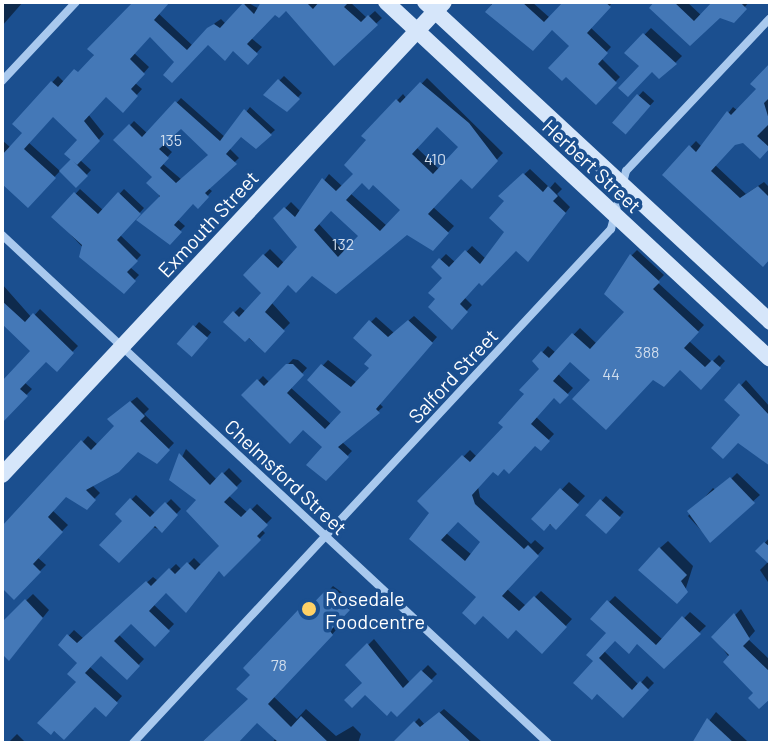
<!DOCTYPE html>
<style>
body{margin:0}
#map{position:relative;width:772px;height:745px;overflow:hidden;background:#1b4f8f;font-family:Barlow,sans-serif}
div>[style]{position:absolute}
.shadow>*{inset:0;background:#0007;transform-origin:0 0}
.building>*{inset:0;background:#4478b7;transform-origin:0 0}
.street>*{height:8px;margin:-4px;padding:0 4px;transform-origin:4px;border-radius:4px;background:#a9c9ee}
.secondary>*{height:16px;margin:-8px;padding:0 8px;transform-origin:8px;border-radius:8px;background:#d6e6fa}
.dots>*{width:22px;height:22px;translate:-50% -50%;box-sizing:border-box;border:4px solid #1b4f8f;border-radius:50%}
span{translate:-50% -50%;white-space:nowrap;text-align:center;line-height:1.15;-webkit-text-stroke:7px #1b4f8f;paint-order:stroke}
.number-label{font-size:16px;color:#d0dded}
.number-label span{-webkit-text-stroke-width:0}
.street-label{font-size:20px;color:#fff}
.poi-label{font-size:20px;color:#fff}
.left{translate:0 -50%;text-align:left}
.frame{position:absolute;inset:0;border:4px solid #fff;pointer-events:none}
</style>
<div id="map">
<div class="shadow">
<i style="clip-path:polygon(2px 2px,23px 2px,2px 26px)"></i>
<i style="clip-path:polygon(135px 2px,168px 2px,158px 13px,193px 46px,215px 23px,221px 19px,226px 24px,247px 2px,261px 10px,268px 2px,350px 2px,367px 18px,375px 11px,382px 18px,334px 63px,286px 8px,275px 12px,251px 38px,262px 47px,248px 62px,234px 49px,208px 42px,177px 62px,150px 35px,134px 53px,149px 67px,135px 83px,142px 89px,123px 110px,106px 95px,88px 114px,104px 134px,80px 160px,91px 170px,77px 185px,73px 159px,80px 140px,53px 115px,28px 142px,60px 171px,28px 205px,2px 181px,2px 140px,11px 148px,25px 132px,15px 123px,58px 76px,65px 83px,84px 68px)"></i>
<i style="clip-path:polygon(493px 2px,532px 2px,550px 18px,569px 2px,613px 2px,590px 27px,611px 47px,601px 58px,620px 77px,596px 102px,572px 46px,552px 28px,487px 12px)"></i>
<i style="clip-path:polygon(657px 2px,687px 2px,702px 16px,715px 2px,749px 2px,733px 21px,720px 15px,690px 43px)"></i>
<i style="clip-path:polygon(651px 28px,682px 56px,675px 63px,641px 66px,627px 53px)"></i>
<i style="clip-path:polygon(770px 66px,770px 146px,760px 156px,744px 140px,735px 143px,715px 165px,746px 194px,764px 182px,770px 188px,770px 257px,664px 175px,696px 141px,702px 147px,733px 107px,738px 111px,758px 89px)"></i>
<i style="clip-path:polygon(284px 76px,302px 93px,287px 109px,266px 94px)"></i>
<i style="clip-path:polygon(evenodd,427px 78px,503px 153px,472px 186px,461px 176px,433px 207px,454px 226px,432px 249px,407px 233px,288px 283px,271px 302px,290px 323px,264px 350px,226px 321px,240px 307px,246px 312px,264px 292px,245px 275px,264px 255px,270px 249px,285px 264px,300px 247px,276px 218px,291px 202px,301px 212px,329px 174px,343px 187px,356px 173px,369px 140px,364px 136px,403px 94px,407px 99px,427px 78px,437px 125px,461px 147px,440px 170px,416px 147px,437px 125px,427px 78px,362px 181px,373px 182px,403px 210px,387px 226px,350px 193px,362px 181px,427px 78px,331px 208px,360px 236px,345px 252px,318px 223px,331px 208px)"></i>
<i style="left:643px;top:91px;width:15px;height:42px;rotate:42deg"></i>
<i style="clip-path:polygon(evenodd,181px 98px,226px 138px,250px 107px,275px 130px,256px 147px,241px 135px,229px 148px,239px 158px,208px 188px,212px 191px,198px 206px,193px 201px,177px 219px,185px 226px,169px 242px,155px 177px,116px 140px,134px 121px,148px 134px,181px 98px,181px 126px,211px 155px,182px 180px,162px 163px,172px 152px,162px 143px,181px 126px)"></i>
<i style="clip-path:polygon(530px 169px,550px 188px,555px 182px,562px 189px,557px 194px,570px 207px,533px 254px,516px 248px,479px 280px,464px 297px,472px 305px,452px 327px,438px 299px,445px 277px,433px 267px,446px 254px,456px 263px,472px 246px,486px 259px,507px 232px,507px 201px,501px 196px)"></i>
<i style="clip-path:polygon(80px 189px,104px 211px,124px 189px,144px 208px,120px 235px,141px 255px,130px 267px,139px 275px,124px 291px,54px 217px)"></i>
<i style="clip-path:polygon(evenodd,637px 250px,664px 275px,657px 282px,704px 325px,689px 341px,712px 362px,719px 355px,725px 361px,701px 387px,680px 367px,653px 378px,592px 380px,571px 359px,557px 373px,573px 388px,560px 402px,554px 396px,535px 416px,554px 434px,541px 448px,535px 443px,494px 469px,478px 487px,480px 497px,531px 544px,535px 540px,544px 548px,507px 589px,526px 606px,541px 591px,572px 619px,542px 652px,412px 539px,432px 512px,420px 501px,470px 450px,478px 458px,505px 427px,542px 368px,535px 361px,548px 346px,556px 353px,580px 328px,597px 344px,627px 312px,631px 256px,637px 250px,458px 519px,483px 542px,472px 555px,446px 533px,458px 519px)"></i>
<i style="clip-path:polygon(2px 284px,32px 318px,40px 309px,78px 346px,56px 369px,46px 359px,24px 382px,32px 389px,2px 420px,2px 385px,33px 350px,2px 321px)"></i>
<i style="clip-path:polygon(414px 316px,437px 337px,379px 403px,383px 407px,342px 442px,352px 451px,326px 478px,325px 447px,303px 427px,244px 395px,263px 376px,270px 383px,293px 359px,298px 360px,307px 368px,290px 387px,332px 425px,344px 412px,309px 380px,328px 360px,357px 383px,372px 368px,375px 355px,356px 337px,376px 317px,394px 333px)"></i>
<i style="left:199px;top:322px;width:16px;height:29px;rotate:40deg"></i>
<i style="clip-path:polygon(746px 380px,770px 407px,770px 464px,738px 441px,743px 415px,727px 400px)"></i>
<i style="clip-path:polygon(137px 397px,149px 409px,144px 414px,174px 443px,157px 461px,138px 450px,92px 485px,100px 493px,86px 507px,66px 495px,52px 510px,68px 525px,37px 557px,46px 565px,14px 597px,2px 587px,2px 532px,88px 436px,98px 445px,116px 426px,115px 414px)"></i>
<i style="clip-path:polygon(186px 449px,217px 480px,229px 468px,242px 481px,228px 495px,248px 513px,257px 504px,272px 518px,261px 529px,265px 533px,225px 574px,220px 569px,166px 590px,153px 604px,174px 624px,155px 644px,131px 621px,118px 634px,144px 659px,127px 677px,102px 654px,90px 667px,122px 696px,106px 714px,95px 705px,64px 738px,41px 722px,79px 682px,80px 663px,60px 645px,74px 630px,84px 639px,153px 577px,158px 581px,176px 564px,182px 570px,194px 558px,202px 566px,222px 546px,199px 500px,171px 479px)"></i>
<i style="clip-path:polygon(737px 473px,760px 495px,710px 540px,688px 516px,713px 488px,718px 492px)"></i>
<i style="clip-path:polygon(569px 482px,585px 496px,556px 527px,534px 519px)"></i>
<i style="clip-path:polygon(136px 495px,156px 514px,171px 499px,181px 509px,161px 530px,117px 514px)"></i>
<i style="left:606px;top:496px;width:24px;height:26px;rotate:42deg"></i>
<i style="clip-path:polygon(770px 537px,770px 585px,760px 570px,769px 561px,758px 551px)"></i>
<i style="clip-path:polygon(668px 541px,693px 566px,684px 594px,660px 548px)"></i>
<i style="clip-path:polygon(333px 586px,355px 602px,335px 623px,339px 627px,273px 696px,297px 719px,306px 709px,336px 736px,353px 726px,361px 734px,358px 743px,272px 743px,276px 738px,257px 720px,235px 743px,201px 743px,250px 699px,253px 675px,246px 668px,307px 605px,311px 609px)"></i>
<i style="clip-path:polygon(33px 594px,49px 610px,16px 651px,2px 651px,2px 624px)"></i>
<i style="clip-path:polygon(615px 596px,663px 640px,690px 612px,706px 626px,664px 667px,638px 642px,615px 639px,604px 651px,639px 685px,647px 676px,654px 683px,623px 715px,596px 661px,609px 633px,593px 618px)"></i>
<i style="clip-path:polygon(741px 609px,755px 631px,748px 639px,770px 660px,770px 698px,756px 693px,714px 637px)"></i>
<i style="clip-path:polygon(374px 639px,410px 683px,428px 665px,437px 674px,397px 714px,348px 665px)"></i>
<i style="clip-path:polygon(444px 709px,483px 743px,406px 743px,400px 738px,419px 718px,425px 725px)"></i>
<i style="clip-path:polygon(716px 712px,747px 741px,744px 743px,692px 743px)"></i>
<i style="clip-path:polygon(17px 734px,26px 743px,8px 743px)"></i>
</div>
<div class="building">
<i style="clip-path:polygon(133px 2px,170px 2px,154px 20px,187px 50px,207px 28px,214px 24px,220px 28px,243px 3px,254px 14px,261px 2px,306px 2px,313px 9px,319px 2px,349px 2px,344px 7px,361px 22px,368px 15px,378px 25px,334px 66px,286px 11px,279px 18px,275px 15px,247px 44px,258px 54px,248px 65px,233px 51px,225px 61px,208px 45px,172px 83px,163px 75px,174px 62px,150px 37px,130px 59px,145px 74px,131px 89px,138px 96px,123px 113px,106px 97px,84px 121px,100px 141px,77px 165px,64px 154px,77px 140px,53px 117px,24px 149px,56px 178px,28px 208px,2px 184px,2px 155px,22px 133px,12px 124px,51px 81px,58px 87px,74px 69px,78px 72px,94px 55px,87px 49px)"></i>
<i style="clip-path:polygon(494px 2px,522px 2px,544px 22px,563px 2px,605px 2px,611px 7px,587px 33px,608px 53px,598px 64px,617px 83px,596px 105px,566px 77px,562px 81px,548px 68px,569px 46px,552px 30px,533px 51px,485px 12px)"></i>
<i style="clip-path:polygon(654px 2px,674px 2px,694px 21px,712px 2px,740px 2px,747px 9px,734px 23px,720px 18px,690px 46px,649px 8px)"></i>
<i style="clip-path:polygon(643px 33px,677px 64px,659px 79px,652px 72px,628px 97px,618px 88px,639px 66px,624px 53px)"></i>
<i style="clip-path:polygon(770px 63px,770px 97px,764px 103px,770px 123px,757px 136px,770px 148px,760px 159px,743px 143px,735px 145px,711px 171px,740px 198px,758px 186px,770px 198px,770px 259px,763px 267px,662px 175px,689px 145px,696px 152px,727px 111px,731px 115px,756px 89px,750px 84px)"></i>
<i style="clip-path:polygon(278px 79px,300px 99px,287px 112px,263px 95px)"></i>
<i style="clip-path:polygon(evenodd,420px 82px,469px 123px,498px 161px,472px 189px,461px 179px,428px 214px,449px 233px,433px 251px,407px 235px,336px 294px,312px 276px,296px 293px,288px 285px,265px 312px,285px 331px,265px 353px,249px 338px,245px 342px,223px 322px,233px 311px,239px 317px,261px 293px,243px 275px,263px 254px,278px 268px,297px 247px,273px 218px,284px 207px,295px 217px,322px 178px,336px 191px,353px 174px,344px 165px,366px 140px,361px 136px,396px 99px,400px 103px,420px 82px,437px 127px,458px 147px,433px 174px,412px 154px,437px 127px,420px 82px,362px 183px,369px 190px,373px 185px,400px 210px,380px 231px,346px 200px,362px 183px,420px 82px,331px 211px,358px 236px,338px 257px,314px 230px,331px 211px)"></i>
<i style="left:637px;top:94px;width:18px;height:38px;rotate:41deg"></i>
<i style="clip-path:polygon(evenodd,175px 101px,220px 141px,244px 109px,272px 135px,256px 149px,241px 137px,226px 154px,237px 164px,205px 193px,209px 197px,198px 209px,193px 204px,174px 225px,182px 232px,170px 245px,136px 220px,160px 196px,146px 183px,152px 177px,113px 140px,129px 124px,142px 137px,175px 101px,181px 129px,208px 155px,176px 183px,160px 168px,169px 158px,159px 149px,181px 129px)"></i>
<i style="left:71px;top:159px;width:24px;height:17px;rotate:45deg"></i>
<i style="clip-path:polygon(523px 173px,543px 192px,548px 186px,558px 196px,553px 201px,566px 213px,528px 262px,516px 251px,482px 286px,479px 283px,460px 304px,468px 312px,452px 330px,428px 307px,435px 299px,428px 293px,442px 278px,431px 267px,439px 258px,449px 267px,465px 250px,480px 264px,504px 232px,489px 218px,504px 201px,498px 196px)"></i>
<i style="clip-path:polygon(74px 192px,98px 214px,118px 192px,141px 214px,117px 240px,138px 261px,127px 272px,136px 281px,124px 294px,79px 257px,82px 245px,51px 217px)"></i>
<i style="clip-path:polygon(evenodd,630px 254px,660px 282px,653px 289px,699px 332px,684px 348px,705px 367px,712px 360px,721px 368px,701px 390px,680px 370px,664px 387px,653px 380px,606px 430px,572px 399px,590px 380px,570px 362px,553px 381px,569px 395px,560px 404px,554px 398px,531px 424px,550px 441px,541px 451px,535px 446px,509px 474px,504px 469px,498px 476px,493px 472px,472px 495px,475px 504px,524px 549px,528px 545px,539px 556px,502px 596px,519px 611px,534px 596px,567px 627px,542px 654px,516px 630px,508px 639px,483px 616px,475px 625px,462px 613px,476px 597px,409px 539px,429px 513px,417px 501px,462px 455px,470px 462px,503px 427px,498px 423px,524px 394px,519px 390px,539px 369px,532px 361px,541px 351px,549px 358px,572px 333px,590px 349px,624px 312px,604px 294px,630px 254px,458px 522px,480px 542px,465px 561px,441px 540px,458px 522px)"></i>
<i style="clip-path:polygon(2px 301px,25px 322px,33px 313px,74px 353px,57px 372px,46px 362px,20px 389px,28px 396px,2px 423px,2px 381px,30px 351px,2px 324px)"></i>
<i style="clip-path:polygon(369px 320px,388px 337px,408px 320px,433px 343px,376px 409px,380px 413px,338px 447px,349px 457px,326px 481px,306px 465px,322px 447px,303px 430px,290px 444px,241px 395px,257px 379px,264px 386px,286px 364px,293px 364px,304px 375px,287px 393px,325px 429px,341px 412px,307px 380px,321px 364px,351px 387px,369px 368px,364px 364px,372px 355px,353px 338px)"></i>
<i style="left:193px;top:325px;width:20px;height:25px;rotate:41deg"></i>
<i style="clip-path:polygon(739px 383px,770px 416px,770px 466px,738px 443px,723px 459px,711px 448px,740px 415px,724px 400px)"></i>
<i style="clip-path:polygon(130px 401px,145px 416px,140px 421px,170px 450px,157px 464px,138px 452px,119px 472px,86px 490px,96px 500px,87px 510px,66px 497px,48px 517px,63px 532px,33px 564px,41px 572px,14px 600px,2px 588px,2px 526px,81px 440px,91px 450px,114px 426px,107px 419px)"></i>
<i style="clip-path:polygon(179px 453px,210px 485px,222px 472px,238px 488px,224px 502px,241px 517px,250px 508px,268px 525px,257px 536px,261px 540px,224px 577px,219px 571px,186px 613px,166px 593px,149px 611px,170px 631px,155px 647px,131px 624px,114px 641px,140px 666px,127px 680px,101px 656px,85px 673px,118px 703px,106px 717px,95px 707px,64px 740px,54px 731px,51px 735px,37px 723px,76px 682px,67px 674px,77px 663px,58px 645px,67px 634px,77px 643px,146px 581px,151px 586px,169px 568px,175px 574px,187px 562px,195px 570px,219px 546px,186px 511px,196px 500px,169px 480px)"></i>
<i style="clip-path:polygon(730px 477px,755px 503px,710px 543px,687px 511px)"></i>
<i style="clip-path:polygon(560px 488px,579px 505px,556px 530px,550px 524px,544px 531px,531px 519px)"></i>
<i style="clip-path:polygon(130px 498px,150px 517px,165px 502px,178px 515px,162px 533px,155px 526px,119px 563px,99px 545px,122px 521px,115px 514px)"></i>
<i style="left:600px;top:499px;width:28px;height:22px;rotate:42deg"></i>
<i style="clip-path:polygon(764px 542px,770px 547px,770px 565px,755px 551px)"></i>
<i style="clip-path:polygon(659px 547px,687px 575px,681px 581px,688px 592px,677px 604px,638px 570px)"></i>
<i style="clip-path:polygon(324px 592px,350px 610px,330px 631px,333px 635px,268px 704px,291px 727px,301px 716px,329px 743px,279px 743px,257px 723px,238px 743px,201px 743px,248px 699px,236px 689px,250px 675px,243px 668px,298px 610px,303px 614px)"></i>
<i style="clip-path:polygon(25px 599px,43px 618px,9px 661px,2px 654px,2px 622px)"></i>
<i style="clip-path:polygon(607px 600px,656px 645px,682px 616px,701px 634px,664px 669px,637px 644px,629px 654px,615px 641px,599px 658px,632px 690px,640px 681px,649px 690px,623px 718px,597px 694px,592px 700px,573px 683px,593px 661px,586px 655px,606px 633px,590px 619px)"></i>
<i style="clip-path:polygon(734px 613px,750px 639px,743px 646px,770px 672px,770px 699px,759px 709px,748px 698px,753px 693px,723px 662px,729px 655px,711px 637px)"></i>
<i style="clip-path:polygon(367px 643px,403px 688px,421px 670px,433px 681px,397px 717px,391px 711px,387px 716px,365px 695px,352px 708px,344px 700px,362px 683px,345px 665px)"></i>
<i style="clip-path:polygon(439px 712px,472px 743px,392px 743px,414px 721px,420px 727px)"></i>
<i style="clip-path:polygon(707px 718px,734px 743px,692px 743px)"></i>
</div>
<div class="street">
<i style="left:2px;top:81px;width:108px;rotate:-46.9deg"></i>
<i style="left:2px;top:235px;width:746px;rotate:42.94deg"></i>
<i style="left:133px;top:743px;width:702px;rotate:-47.08deg"></i>
<i style="left:611px;top:229px;width:60px;rotate:-75.5deg"></i>
<i style="left:626px;top:171px;width:210px;rotate:-46.7deg"></i>
</div>
<div class="secondary">
<i style="left:386px;top:2px;width:524px;rotate:42.91deg"></i>
<i style="left:425px;top:2px;width:471px;rotate:42.8deg"></i>
<i style="left:2px;top:475px;width:647px;rotate:-46.94deg"></i>
</div>
<div class="dots">
<i style="left:309px;top:609px;background:#ffd166"></i>
</div>
<div class="number-label">
<span style="left:171px;top:140px">135</span>
<span style="left:435px;top:159px">410</span>
<span style="left:343px;top:244px">132</span>
<span style="left:647px;top:352px">388</span>
<span style="left:611px;top:374px">44</span>
<span style="left:279px;top:665px">78</span>
</div>
<div class="street-label">
<span style="left:592px;top:166px;rotate:43deg">Herbert Street</span>
<span style="left:208px;top:224px;rotate:-47deg">Exmouth Street</span>
<span style="left:453px;top:376px;rotate:-47deg">Salford Street</span>
<span style="left:286px;top:477px;rotate:43deg">Chelmsford Street</span>
</div>
<div class="poi-label">
<span class="left" style="left:325px;top:610px">Rosedale<br>Foodcentre</span>
</div>
<div class="frame"></div>
</div>
